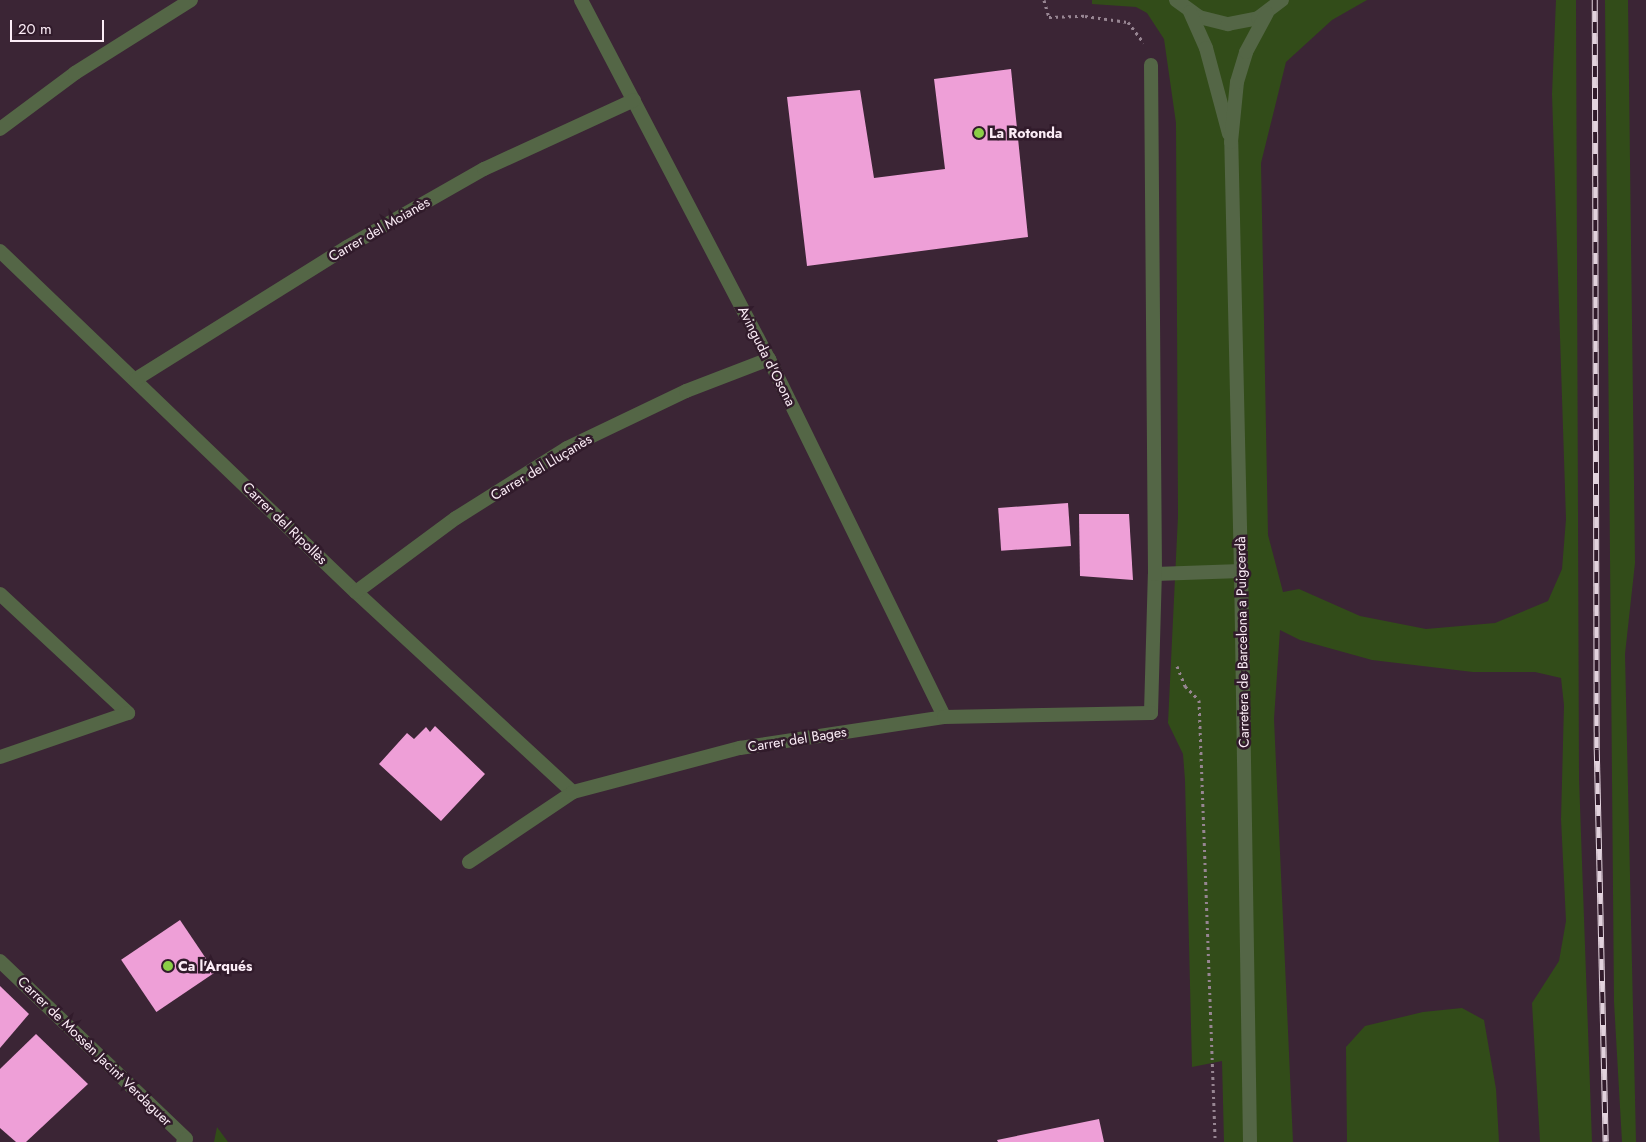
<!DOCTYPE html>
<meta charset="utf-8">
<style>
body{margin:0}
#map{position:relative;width:1646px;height:1142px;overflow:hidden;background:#3b2535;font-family:Jost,sans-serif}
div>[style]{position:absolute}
.green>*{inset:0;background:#324c19}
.building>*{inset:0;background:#ee9fd7;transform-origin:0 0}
.path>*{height:3px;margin-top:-1.5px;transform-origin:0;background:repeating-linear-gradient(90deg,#978592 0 2.5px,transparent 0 6.5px)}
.service>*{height:14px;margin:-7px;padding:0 7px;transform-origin:7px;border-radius:7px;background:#546646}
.minor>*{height:14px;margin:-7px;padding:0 7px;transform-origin:7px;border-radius:7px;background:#546646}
.tertiary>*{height:14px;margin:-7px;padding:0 7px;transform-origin:7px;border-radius:7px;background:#546646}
.rail>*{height:5.5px;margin-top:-2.75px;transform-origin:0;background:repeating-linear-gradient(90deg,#311b2b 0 11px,#e2d2dd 0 22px);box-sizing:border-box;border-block:1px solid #e2d2dd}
.dots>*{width:14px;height:14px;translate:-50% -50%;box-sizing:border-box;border:2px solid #311b2b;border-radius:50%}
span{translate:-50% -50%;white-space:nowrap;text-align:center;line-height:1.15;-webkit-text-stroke:5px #311b2b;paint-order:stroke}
.poi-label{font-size:14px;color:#fcedf7;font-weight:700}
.left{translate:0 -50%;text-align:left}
.street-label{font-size:14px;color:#fcedf7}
.scale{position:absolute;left:10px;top:20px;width:94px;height:22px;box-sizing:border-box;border:2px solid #fcedf7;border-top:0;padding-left:6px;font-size:15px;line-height:18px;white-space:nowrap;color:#fcedf7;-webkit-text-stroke:4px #311b2b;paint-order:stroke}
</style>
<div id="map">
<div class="green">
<i style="clip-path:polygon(1092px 0,1367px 0,1332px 20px,1286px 62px,1261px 163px,1268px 535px,1283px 592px,1299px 589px,1360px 616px,1426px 629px,1495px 623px,1548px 601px,1562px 569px,1566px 519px,1552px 94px,1556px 0,1576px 0,1579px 778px,1592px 1142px,1540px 1142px,1532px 1003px,1559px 961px,1566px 921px,1561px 819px,1564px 705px,1561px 678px,1535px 672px,1473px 672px,1372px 660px,1300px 640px,1280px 630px,1274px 719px,1293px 1142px,1224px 1142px,1222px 1061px,1192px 1067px,1185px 780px,1183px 754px,1168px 723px,1178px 516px,1176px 123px,1164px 39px,1147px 13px,1136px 7px,1092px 4px)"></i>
<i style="clip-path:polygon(1605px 0,1628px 0,1635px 563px,1625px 654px,1636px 1142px,1622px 1142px,1614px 1002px)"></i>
<i style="clip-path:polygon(1462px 1008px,1484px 1020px,1496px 1089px,1499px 1142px,1347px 1142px,1346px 1047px,1365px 1026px,1423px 1012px)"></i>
<i style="clip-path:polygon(217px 1127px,228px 1142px,214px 1142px)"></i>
</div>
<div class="building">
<i style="clip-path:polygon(1011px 69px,1028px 237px,807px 266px,787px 97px,860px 90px,874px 178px,945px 169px,934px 79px)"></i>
<i style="left:1068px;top:503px;width:43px;height:70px;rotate:86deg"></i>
<i style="clip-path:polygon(1079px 514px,1129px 514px,1133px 580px,1080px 576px)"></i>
<i style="clip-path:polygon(435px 726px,485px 774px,441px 821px,379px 764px,407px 733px,414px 739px,426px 727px,430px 732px)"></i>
<i style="left:180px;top:920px;width:63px;height:71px;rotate:56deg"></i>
<i style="clip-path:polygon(0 986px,29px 1014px,0 1048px)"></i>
<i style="clip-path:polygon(36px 1034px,88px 1084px,26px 1142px,16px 1142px,0 1128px,0 1069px)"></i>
<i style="clip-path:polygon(1099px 1119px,1104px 1142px,998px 1142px,997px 1140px)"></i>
</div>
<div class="path">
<i style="left:1044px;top:0;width:18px;rotate:74deg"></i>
<i style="left:1049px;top:17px;width:36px;rotate:-2deg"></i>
<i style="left:1085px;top:16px;width:43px;rotate:7.9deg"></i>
<i style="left:1128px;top:22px;width:26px;rotate:53deg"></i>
<i style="left:1177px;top:666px;width:22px;rotate:68deg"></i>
<i style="left:1185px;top:686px;width:20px;rotate:45deg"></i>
<i style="left:1199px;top:700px;width:442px;rotate:87.9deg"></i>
</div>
<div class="service">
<i style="left:1155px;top:574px;width:86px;rotate:-2deg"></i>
<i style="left:1151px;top:713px;width:139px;rotate:-88.4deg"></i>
<i style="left:1155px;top:574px;width:509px;rotate:-90.45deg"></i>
</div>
<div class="minor">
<i style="left:581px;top:0;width:405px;rotate:62.4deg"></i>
<i style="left:769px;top:359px;width:398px;rotate:63.9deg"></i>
<i style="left:0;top:129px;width:94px;rotate:-36.7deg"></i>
<i style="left:75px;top:73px;width:137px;rotate:-32.2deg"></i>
<i style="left:0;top:251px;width:493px;rotate:43.8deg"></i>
<i style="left:356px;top:592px;width:295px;rotate:42.7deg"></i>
<i style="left:136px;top:379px;width:249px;rotate:-32deg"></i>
<i style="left:347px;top:247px;width:158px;rotate:-29.7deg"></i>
<i style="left:484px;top:169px;width:165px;rotate:-24.7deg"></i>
<i style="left:356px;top:592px;width:124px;rotate:-36.5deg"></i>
<i style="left:456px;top:518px;width:131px;rotate:-32.2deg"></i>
<i style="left:567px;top:448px;width:132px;rotate:-25.6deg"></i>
<i style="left:686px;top:391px;width:89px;rotate:-21.1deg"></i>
<i style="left:0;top:594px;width:175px;rotate:42.9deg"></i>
<i style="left:128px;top:713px;width:135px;rotate:161deg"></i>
<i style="left:469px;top:862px;width:125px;rotate:-33.9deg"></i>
<i style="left:573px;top:792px;width:173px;rotate:-14.8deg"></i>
<i style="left:740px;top:748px;width:206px;rotate:-8.6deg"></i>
<i style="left:944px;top:717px;width:207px;rotate:-1.1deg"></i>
<i style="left:0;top:961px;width:257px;rotate:43.7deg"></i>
<i style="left:186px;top:1139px;width:4px;rotate:135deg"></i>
</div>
<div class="tertiary">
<i style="left:1176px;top:0;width:29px;rotate:36deg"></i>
<i style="left:1199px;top:17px;width:30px;rotate:14deg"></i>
<i style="left:1228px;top:24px;width:31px;rotate:-11deg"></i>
<i style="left:1258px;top:18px;width:30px;rotate:-37deg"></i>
<i style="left:1190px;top:12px;width:39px;rotate:66deg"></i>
<i style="left:1206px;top:48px;width:89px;rotate:75deg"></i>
<i style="left:1250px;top:1142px;width:571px;rotate:-90.9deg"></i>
<i style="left:1241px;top:571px;width:429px;rotate:-91.3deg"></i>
<i style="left:1231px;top:142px;width:60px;rotate:-84.3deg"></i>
<i style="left:1237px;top:82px;width:31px;rotate:-73deg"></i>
<i style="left:1246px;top:52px;width:44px;rotate:-61.7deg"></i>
</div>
<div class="rail">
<i style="left:1595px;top:0;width:750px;rotate:89.85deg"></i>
<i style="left:1597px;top:750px;width:392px;rotate:88.7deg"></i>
</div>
<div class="dots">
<i style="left:979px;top:133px;background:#8bce47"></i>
<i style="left:168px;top:966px;background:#8bce47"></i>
</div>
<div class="poi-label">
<span class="left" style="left:989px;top:133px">La Rotonda</span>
<span class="left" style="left:178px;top:966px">Ca l'Arqués</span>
</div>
<div class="street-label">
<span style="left:379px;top:229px;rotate:-30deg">Carrer del Moianès</span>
<span style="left:767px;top:356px;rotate:63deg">Avinguda d'Osona</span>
<span style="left:541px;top:467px;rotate:-31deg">Carrer del Lluçanès</span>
<span style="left:285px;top:523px;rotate:44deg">Carrer del Ripollès</span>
<span style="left:1242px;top:642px;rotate:-91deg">Carretera de Barcelona a Puigcerdà</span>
<span style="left:797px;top:739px;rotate:-9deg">Carrer del Bages</span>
<span style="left:95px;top:1051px;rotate:44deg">Carrer de Mossèn Jacint Verdaguer</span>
</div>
<div class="scale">20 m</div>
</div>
